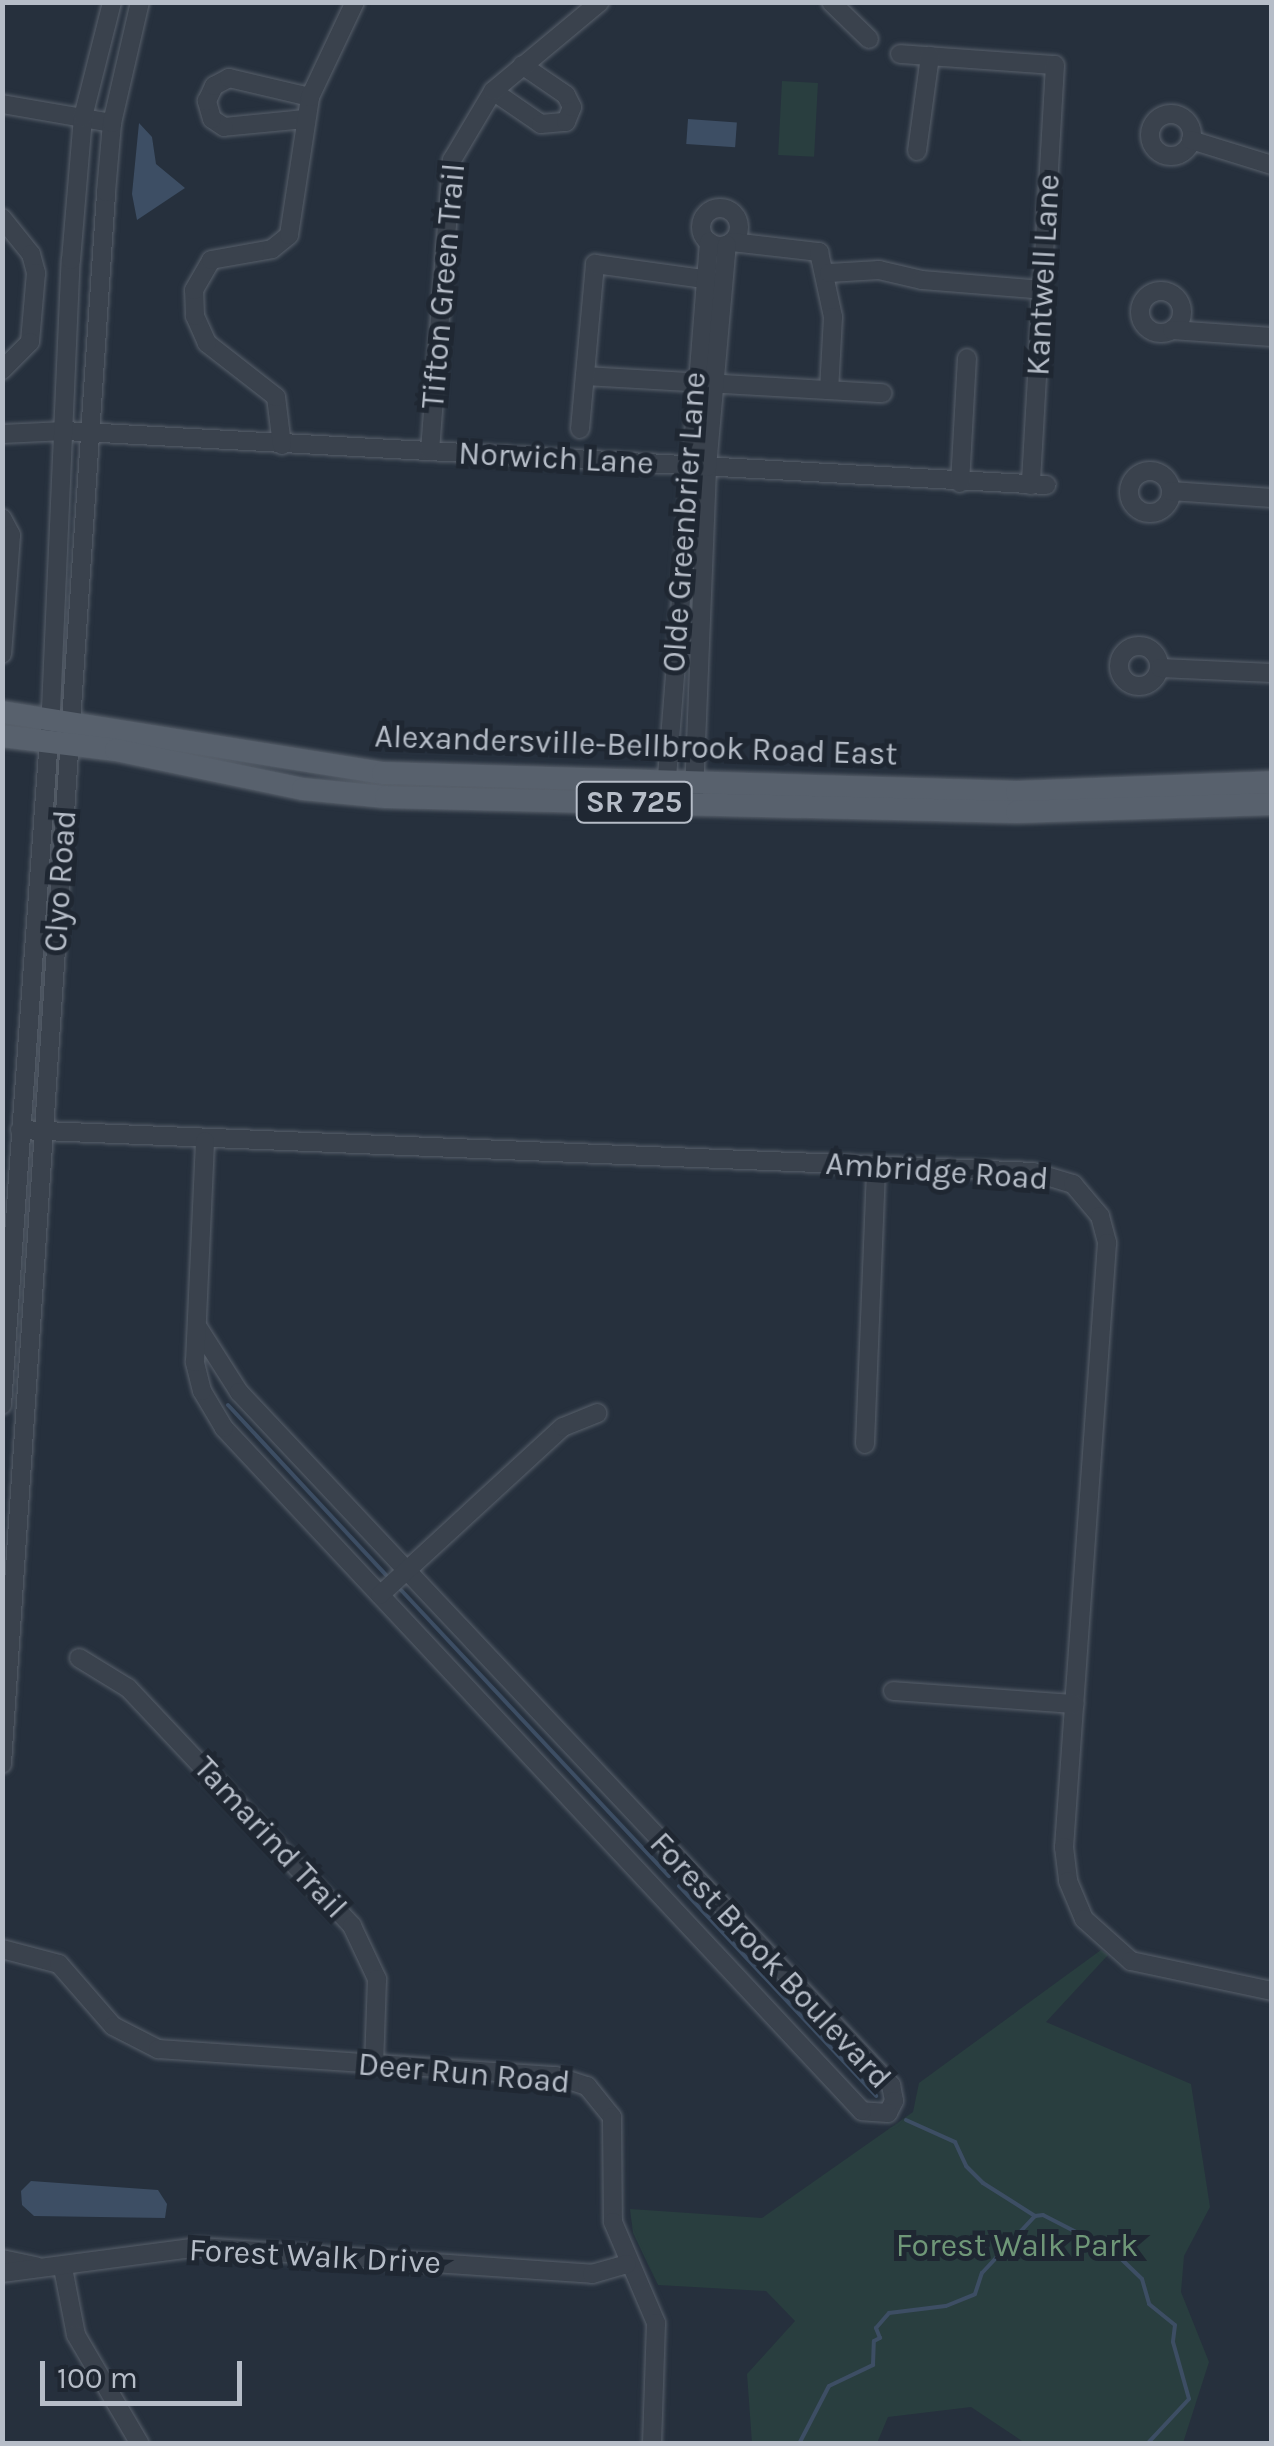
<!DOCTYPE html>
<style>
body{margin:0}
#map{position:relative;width:1274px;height:2446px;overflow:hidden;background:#26303d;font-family:Karla,sans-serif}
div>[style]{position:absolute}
.green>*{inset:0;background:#293e3f;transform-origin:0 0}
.water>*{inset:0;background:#3d4e64;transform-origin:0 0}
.stream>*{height:4px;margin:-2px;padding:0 2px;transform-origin:2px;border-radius:2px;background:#3d4e64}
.roads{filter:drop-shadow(0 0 2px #58606b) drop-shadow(0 0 2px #58606b)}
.minor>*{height:18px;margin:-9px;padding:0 9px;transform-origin:9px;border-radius:9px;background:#3a424d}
.minor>.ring{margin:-9px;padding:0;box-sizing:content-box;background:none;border:18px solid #3a424d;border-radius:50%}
.major>*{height:22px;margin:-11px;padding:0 11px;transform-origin:11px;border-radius:11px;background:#58616d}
span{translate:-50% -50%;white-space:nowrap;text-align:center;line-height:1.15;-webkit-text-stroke:10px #1f2732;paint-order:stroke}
.shield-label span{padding:2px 8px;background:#1f2732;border:2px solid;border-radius:8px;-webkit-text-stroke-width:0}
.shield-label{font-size:30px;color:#b6bdc8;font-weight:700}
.street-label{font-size:32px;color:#b6bdc8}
.park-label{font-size:32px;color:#6f9778}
.frame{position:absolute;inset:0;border:5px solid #b6bdc8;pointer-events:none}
.scale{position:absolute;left:40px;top:2361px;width:202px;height:45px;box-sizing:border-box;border:5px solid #b6bdc8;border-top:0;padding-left:12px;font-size:30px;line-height:35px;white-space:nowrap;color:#b6bdc8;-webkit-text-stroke:8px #1f2732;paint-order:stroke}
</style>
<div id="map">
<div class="green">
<i style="left:782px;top:81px;width:36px;height:74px;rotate:3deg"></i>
<i style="clip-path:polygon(1101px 1950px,1108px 1955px,1046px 2022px,1191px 2084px,1210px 2207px,1184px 2256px,1181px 2292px,1209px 2362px,1183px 2443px,1025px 2443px,971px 2407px,888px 2417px,877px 2443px,752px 2443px,747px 2374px,795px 2321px,766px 2291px,658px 2285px,633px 2233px,630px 2209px,762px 2218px,913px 2112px,919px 2083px)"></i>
</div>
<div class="water">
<i style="left:688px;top:119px;width:49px;height:25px;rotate:4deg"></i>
<i style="clip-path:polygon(139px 123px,152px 137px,156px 164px,185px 188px,137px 220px,132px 194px)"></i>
<i style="clip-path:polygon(31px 2181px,158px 2190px,167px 2204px,165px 2218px,34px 2216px,22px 2205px,21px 2191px)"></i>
</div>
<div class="stream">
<i style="left:228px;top:1405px;width:232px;rotate:47.1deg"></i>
<i style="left:401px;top:1590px;width:392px;rotate:46.9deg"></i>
<i style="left:679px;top:1886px;width:288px;rotate:46.8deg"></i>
<i style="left:906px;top:2120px;width:54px;rotate:24.2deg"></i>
<i style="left:955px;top:2142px;width:26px;rotate:65deg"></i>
<i style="left:966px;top:2166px;width:24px;rotate:45deg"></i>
<i style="left:983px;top:2183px;width:62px;rotate:32.4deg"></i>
<i style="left:799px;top:2444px;width:65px;rotate:-62.7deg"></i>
<i style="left:829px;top:2386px;width:49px;rotate:-25.5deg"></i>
<i style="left:873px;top:2365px;width:24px;rotate:-88deg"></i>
<i style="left:874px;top:2341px;width:7px;rotate:-27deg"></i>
<i style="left:880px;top:2338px;width:11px;rotate:-112deg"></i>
<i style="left:876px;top:2328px;width:20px;rotate:-49deg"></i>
<i style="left:889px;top:2313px;width:57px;rotate:-7deg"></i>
<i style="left:946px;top:2306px;width:31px;rotate:-22deg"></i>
<i style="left:975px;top:2294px;width:22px;rotate:-72deg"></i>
<i style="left:982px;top:2273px;width:78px;rotate:-47.1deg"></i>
<i style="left:1035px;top:2216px;width:8px;rotate:-7deg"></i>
<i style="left:1043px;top:2215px;width:79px;rotate:27.2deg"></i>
<i style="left:1113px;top:2251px;width:40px;rotate:44deg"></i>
<i style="left:1142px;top:2279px;width:26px;rotate:74deg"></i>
<i style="left:1149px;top:2304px;width:33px;rotate:39deg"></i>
<i style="left:1175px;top:2325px;width:17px;rotate:97deg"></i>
<i style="left:1173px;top:2342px;width:59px;rotate:74.3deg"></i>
<i style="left:1189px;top:2399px;width:62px;rotate:133deg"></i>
</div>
<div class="roads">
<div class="minor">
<i style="left:831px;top:2px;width:53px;rotate:44.2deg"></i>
<i style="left:900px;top:54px;width:155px;rotate:4.1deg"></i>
<i style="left:1055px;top:65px;width:421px;rotate:93.3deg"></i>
<i style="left:493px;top:91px;width:58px;rotate:34.5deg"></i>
<i style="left:541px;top:124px;width:25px;rotate:-5deg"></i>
<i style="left:566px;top:122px;width:16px;rotate:-68deg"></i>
<i style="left:572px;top:107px;width:13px;rotate:-117deg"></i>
<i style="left:566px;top:95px;width:53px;rotate:-145.7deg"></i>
<i style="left:2px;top:104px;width:112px;rotate:9.8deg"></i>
<i class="ring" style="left:1150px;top:114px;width:24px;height:24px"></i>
<i style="left:305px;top:119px;width:81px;rotate:174.4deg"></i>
<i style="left:224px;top:127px;width:14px;rotate:-146deg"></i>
<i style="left:212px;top:119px;width:19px;rotate:-106deg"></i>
<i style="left:207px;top:101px;width:17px;rotate:-65deg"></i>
<i style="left:214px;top:86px;width:17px;rotate:-28deg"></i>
<i style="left:229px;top:78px;width:83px;rotate:13.2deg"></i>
<i style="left:1191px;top:140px;width:85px;rotate:17.2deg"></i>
<i style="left:917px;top:151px;width:96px;rotate:-82.2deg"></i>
<i class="ring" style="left:701px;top:208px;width:20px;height:20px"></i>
<i style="left:2px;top:218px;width:46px;rotate:51.1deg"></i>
<i style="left:31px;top:254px;width:20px;rotate:75deg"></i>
<i style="left:36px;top:273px;width:69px;rotate:95deg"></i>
<i style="left:30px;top:342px;width:40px;rotate:135deg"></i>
<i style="left:732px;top:242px;width:88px;rotate:6.6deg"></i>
<i style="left:819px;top:252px;width:66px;rotate:77.8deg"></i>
<i style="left:833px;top:317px;width:73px;rotate:93.1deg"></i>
<i style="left:829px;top:273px;width:50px;rotate:-3.4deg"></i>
<i style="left:879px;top:270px;width:44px;rotate:13.1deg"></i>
<i style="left:922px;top:280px;width:121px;rotate:4.7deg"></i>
<i class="ring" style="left:1140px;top:291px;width:24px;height:24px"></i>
<i style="left:1172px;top:330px;width:100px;rotate:4deg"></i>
<i style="left:585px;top:376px;width:298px;rotate:3.3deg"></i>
<i style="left:580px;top:429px;width:166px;rotate:-84.8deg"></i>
<i style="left:595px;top:264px;width:116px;rotate:7.9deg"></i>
<i style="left:2px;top:434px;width:63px;rotate:-2.7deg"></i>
<i style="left:65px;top:431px;width:983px;rotate:3.15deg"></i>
<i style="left:282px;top:445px;width:48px;rotate:-97.1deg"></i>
<i style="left:276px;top:397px;width:88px;rotate:-142deg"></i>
<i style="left:207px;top:343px;width:30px;rotate:-114deg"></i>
<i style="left:195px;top:316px;width:26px;rotate:-92deg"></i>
<i style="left:194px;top:290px;width:34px;rotate:-60deg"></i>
<i style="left:211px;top:260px;width:62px;rotate:-10.2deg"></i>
<i style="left:272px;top:249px;width:22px;rotate:-39deg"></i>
<i style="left:289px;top:235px;width:140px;rotate:-81.3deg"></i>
<i style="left:310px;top:97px;width:105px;rotate:-64.7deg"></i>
<i style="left:430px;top:451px;width:292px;rotate:-85.7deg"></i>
<i style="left:452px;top:160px;width:80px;rotate:-59.3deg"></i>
<i style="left:493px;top:91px;width:139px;rotate:-39.8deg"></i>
<i class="ring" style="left:1129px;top:471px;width:24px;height:24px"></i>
<i style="left:960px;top:483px;width:125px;rotate:-86.8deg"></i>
<i style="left:1171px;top:491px;width:101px;rotate:4deg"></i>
<i style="left:2px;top:518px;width:19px;rotate:62deg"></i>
<i style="left:11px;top:535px;width:119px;rotate:94.3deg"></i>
<i class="ring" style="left:1119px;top:646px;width:22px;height:22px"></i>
<i style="left:1160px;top:668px;width:112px;rotate:2.6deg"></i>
<i style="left:666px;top:790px;width:550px;rotate:-85.51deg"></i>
<i style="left:694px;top:793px;width:326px;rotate:-87.7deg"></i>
<i style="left:707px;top:467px;width:223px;rotate:-84.9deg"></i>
<i style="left:20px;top:1130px;width:1014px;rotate:2.37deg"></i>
<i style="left:1033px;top:1172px;width:42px;rotate:16.7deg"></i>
<i style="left:1073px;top:1184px;width:42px;rotate:49.8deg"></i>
<i style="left:1100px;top:1216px;width:28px;rotate:75deg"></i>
<i style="left:1107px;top:1243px;width:606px;rotate:94.07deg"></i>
<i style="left:1064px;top:1847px;width:34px;rotate:83deg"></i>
<i style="left:1068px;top:1881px;width:41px;rotate:67.2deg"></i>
<i style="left:1084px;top:1919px;width:63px;rotate:41.8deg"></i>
<i style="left:1131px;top:1961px;width:144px;rotate:12deg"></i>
<i style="left:199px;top:1329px;width:75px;rotate:57.6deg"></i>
<i style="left:239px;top:1392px;width:952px;rotate:46.75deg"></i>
<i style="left:891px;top:2085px;width:16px;rotate:79deg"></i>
<i style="left:894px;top:2101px;width:13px;rotate:117deg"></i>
<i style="left:888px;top:2113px;width:26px;rotate:-176deg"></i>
<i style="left:862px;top:2111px;width:935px;rotate:-133.05deg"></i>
<i style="left:224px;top:1428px;width:43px;rotate:-120.7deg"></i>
<i style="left:202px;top:1391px;width:30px;rotate:-104deg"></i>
<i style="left:195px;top:1362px;width:221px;rotate:-87.4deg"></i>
<i style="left:2px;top:1405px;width:697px;rotate:-85.97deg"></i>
<i style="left:51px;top:710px;width:450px;rotate:-87.5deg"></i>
<i style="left:71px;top:260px;width:144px;rotate:-85.2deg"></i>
<i style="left:83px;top:117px;width:119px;rotate:-75.8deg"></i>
<i style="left:865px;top:1444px;width:278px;rotate:-87.7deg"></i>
<i style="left:380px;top:1595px;width:248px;rotate:-42.6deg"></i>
<i style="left:563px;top:1427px;width:37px;rotate:-22deg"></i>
<i style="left:79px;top:1658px;width:57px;rotate:31.5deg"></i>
<i style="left:128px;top:1688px;width:327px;rotate:46.7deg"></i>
<i style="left:352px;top:1926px;width:59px;rotate:64.7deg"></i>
<i style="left:377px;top:1979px;width:85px;rotate:92deg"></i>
<i style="left:893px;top:1691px;width:182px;rotate:4.1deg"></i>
<i style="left:2px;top:1764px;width:1575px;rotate:-86.21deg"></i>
<i style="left:106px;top:192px;width:69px;rotate:-85deg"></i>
<i style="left:112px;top:123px;width:124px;rotate:-77deg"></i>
<i style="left:2px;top:1949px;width:59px;rotate:14.7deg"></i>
<i style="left:59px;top:1964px;width:82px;rotate:48.9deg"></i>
<i style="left:113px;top:2026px;width:51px;rotate:27.1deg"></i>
<i style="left:158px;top:2049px;width:399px;rotate:3.9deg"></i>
<i style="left:556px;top:2076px;width:33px;rotate:18deg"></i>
<i style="left:587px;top:2086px;width:40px;rotate:51deg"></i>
<i style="left:612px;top:2117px;width:105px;rotate:89.5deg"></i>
<i style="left:613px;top:2222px;width:110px;rotate:66.9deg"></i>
<i style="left:656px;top:2323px;width:121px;rotate:91.9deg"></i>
<i style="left:2px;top:2259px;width:35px;rotate:12deg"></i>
<i style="left:63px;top:2268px;width:68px;rotate:79deg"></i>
<i style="left:76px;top:2335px;width:126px;rotate:59.6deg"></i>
<i style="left:2px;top:2273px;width:199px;rotate:-7.5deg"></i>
<i style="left:199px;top:2247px;width:394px;rotate:3.9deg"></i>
<i style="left:592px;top:2274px;width:36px;rotate:-16deg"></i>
</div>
<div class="major">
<i style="left:2px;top:712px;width:386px;rotate:9.1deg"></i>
<i style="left:383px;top:773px;width:634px;rotate:1.72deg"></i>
<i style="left:1017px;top:792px;width:255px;rotate:-2.2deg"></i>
<i style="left:2px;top:736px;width:115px;rotate:7deg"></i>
<i style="left:116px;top:750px;width:191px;rotate:11.8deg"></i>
<i style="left:303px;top:789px;width:83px;rotate:5.5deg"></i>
<i style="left:386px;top:797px;width:631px;rotate:1.36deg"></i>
<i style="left:1017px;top:812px;width:255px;rotate:-1.8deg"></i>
</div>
</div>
<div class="shield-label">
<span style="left:634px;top:802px">SR 725</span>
</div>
<div class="street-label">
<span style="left:1044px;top:275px;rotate:-87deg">Kantwell Lane</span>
<span style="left:444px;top:286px;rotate:-85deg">Tifton Green Trail</span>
<span style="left:556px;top:459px;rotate:3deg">Norwich Lane</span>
<span style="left:685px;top:522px;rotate:-86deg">Olde Greenbrier Lane</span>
<span style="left:636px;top:746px;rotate:2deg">Alexandersville-Bellbrook Road East</span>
<span style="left:61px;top:881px;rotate:-86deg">Clyo Road</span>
<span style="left:937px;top:1172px;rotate:4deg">Ambridge Road</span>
<span style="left:270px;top:1838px;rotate:47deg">Tamarind Trail</span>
<span style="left:770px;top:1961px;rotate:47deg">Forest Brook Boulevard</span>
<span style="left:464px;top:2074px;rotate:5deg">Deer Run Road</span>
<span style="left:315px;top:2257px;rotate:3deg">Forest Walk Drive</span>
</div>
<div class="park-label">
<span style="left:1017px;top:2246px">Forest Walk Park</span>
</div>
<div class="frame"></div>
<div class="scale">100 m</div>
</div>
